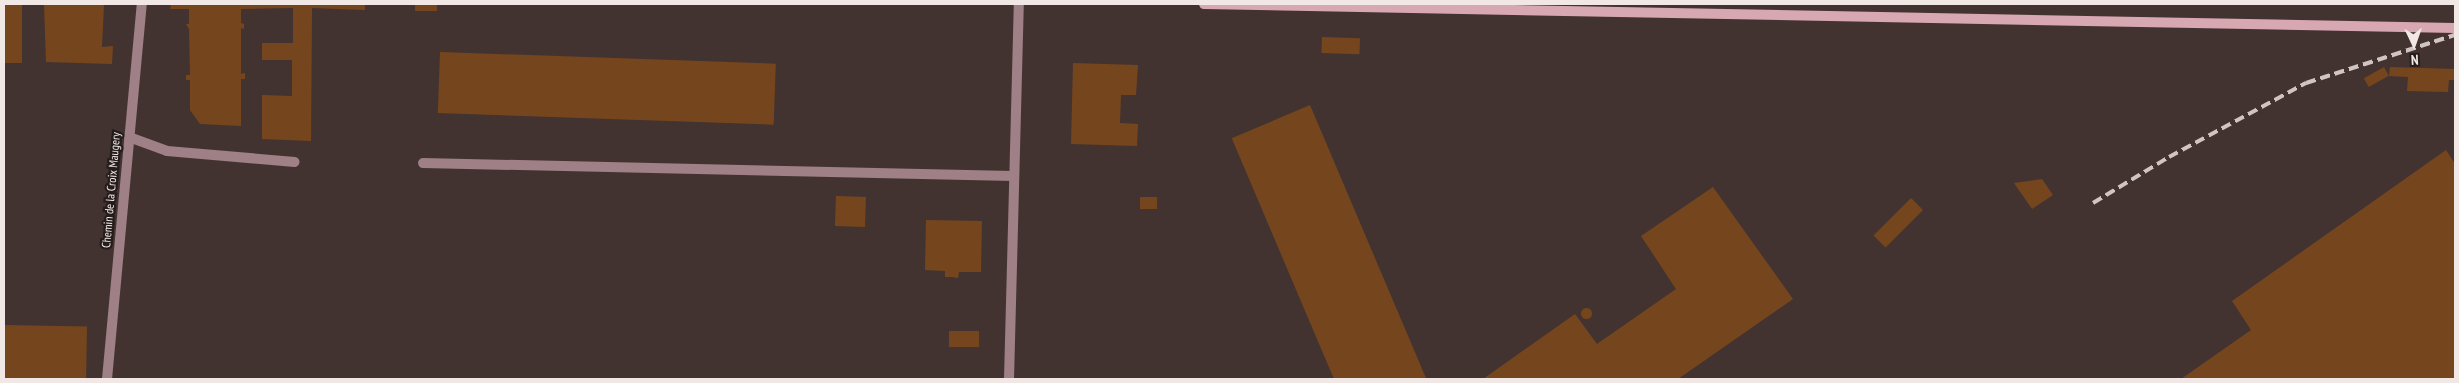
<!DOCTYPE html>
<style>
body{margin:0}
#map{position:relative;width:2459px;height:383px;overflow:hidden;background:#433330;font-family:"PT Sans Narrow",sans-serif}
div>[style]{position:absolute}
.building>*{inset:0;background:#75461e;transform-origin:0 0}
.round{border-radius:50%}
.lane>*{height:10px;margin:-5px;padding:0 5px;transform-origin:5px;border-radius:5px;background:#9e8086}
.street>*{height:10px;margin:-5px;padding:0 5px;transform-origin:5px;border-radius:5px;background:#9e8086}
.secondary>*{height:10px;margin:-5px;padding:0 5px;transform-origin:5px;border-radius:5px;background:#d8a8b2}
.rail>*{height:4px;margin-top:-2px;transform-origin:0;background:repeating-linear-gradient(90deg,#d0c5c2 0 10px,transparent 0 15px)}
span{translate:-50% -50%;white-space:nowrap;text-align:center;line-height:1.15;-webkit-text-stroke:4.5px #241d1b;paint-order:stroke}
.street-label{font-size:12px;color:#f1e7e4}
.frame{position:absolute;inset:0;border:5px solid #f1e7e4;pointer-events:none}
.north{position:absolute;left:2389px;top:20px;width:50px;height:50px;-webkit-text-stroke:4px #241d1b;paint-order:stroke;rotate:177deg;font-size:14px;font-weight:700;line-height:20px;text-align:center;color:#f1e7e4}
.north::after{content:'';display:block;margin:auto;width:18px;height:22px;background:#f1e7e4;clip-path:polygon(50% 0,100% 100%,50% 72%,0 100%)}
</style>
<div id="map">
<div class="building">
<i style="left:4px;top:4px;width:18px;height:59px"></i>
<i style="clip-path:polygon(44px 4px,104px 4px,102px 47px,113px 46px,112px 64px,46px 62px)"></i>
<i style="clip-path:polygon(171px 4px,365px 4px,365px 10px,312px 8px,311px 141px,262px 139px,262px 95px,292px 96px,292px 60px,262px 60px,262px 43px,293px 43px,293px 8px,241px 9px,241px 23px,244px 24px,244px 29px,241px 28px,241px 74px,245px 73px,245px 79px,241px 79px,241px 126px,200px 124px,190px 110px,190px 80px,186px 80px,186px 75px,190px 75px,189px 29px,186px 24px,189px 24px,189px 9px,170px 9px)"></i>
<i style="left:415px;top:4px;width:22px;height:7px"></i>
<i style="left:1322px;top:37px;width:38px;height:16px;rotate:2deg"></i>
<i style="left:440px;top:52px;width:336px;height:61px;rotate:2deg"></i>
<i style="clip-path:polygon(1073px 63px,1138px 65px,1136px 95px,1121px 95px,1120px 123px,1138px 124px,1137px 146px,1071px 144px)"></i>
<i style="left:2384px;top:67px;width:10px;height:23px;rotate:61deg"></i>
<i style="clip-path:polygon(2390px 67px,2455px 69px,2455px 80px,2449px 80px,2448px 92px,2407px 91px,2408px 77px,2389px 76px)"></i>
<i style="left:1310px;top:105px;width:298px;height:85px;rotate:67deg"></i>
<i style="clip-path:polygon(2446px 150px,2455px 164px,2455px 379px,2181px 379px,2251px 330px,2232px 301px)"></i>
<i style="clip-path:polygon(2042px 179px,2053px 195px,2032px 209px,2014px 183px)"></i>
<i style="clip-path:polygon(1713px 187px,1793px 299px,1678px 379px,1483px 379px,1575px 314px,1597px 344px,1676px 289px,1641px 236px)"></i>
<i style="left:836px;top:196px;width:30px;height:30px;rotate:2deg"></i>
<i style="left:1140px;top:197px;width:17px;height:12px"></i>
<i style="left:1911px;top:198px;width:17px;height:53px;rotate:45deg"></i>
<i style="clip-path:polygon(926px 220px,982px 221px,981px 272px,959px 272px,958px 278px,952px 277px,945px 277px,945px 271px,925px 270px)"></i>
<i class="round" style="left:1580.5px;top:307.5px;width:11px;height:11px"></i>
<i style="left:4px;top:325px;width:83px;height:54px;rotate:1deg"></i>
<i style="left:949px;top:331px;width:30px;height:16px"></i>
</div>
<div class="lane">
<i style="left:129px;top:137px;width:40px;rotate:20.2deg"></i>
<i style="left:167px;top:151px;width:128px;rotate:4.9deg"></i>
<i style="left:423px;top:163px;width:590px;rotate:1.26deg"></i>
<i style="left:1009px;top:379px;width:375px;rotate:-88.5deg"></i>
</div>
<div class="street">
<i style="left:107px;top:379px;width:377px;rotate:-84.7deg"></i>
</div>
<div class="secondary">
<i style="left:1204px;top:4px;width:1251px;rotate:1.1deg"></i>
</div>
<div class="rail">
<i style="left:2093px;top:203px;width:89px;rotate:-31.2deg"></i>
<i style="left:2169px;top:157px;width:156px;rotate:-28.4deg"></i>
<i style="left:2306px;top:83px;width:157px;rotate:-17.9deg"></i>
</div>
<div class="street-label">
<span style="left:111px;top:190px;rotate:-85deg">Chemin de la Croix Maugery</span>
</div>
<div class="frame"></div>
<div class="north">N</div>
</div>
